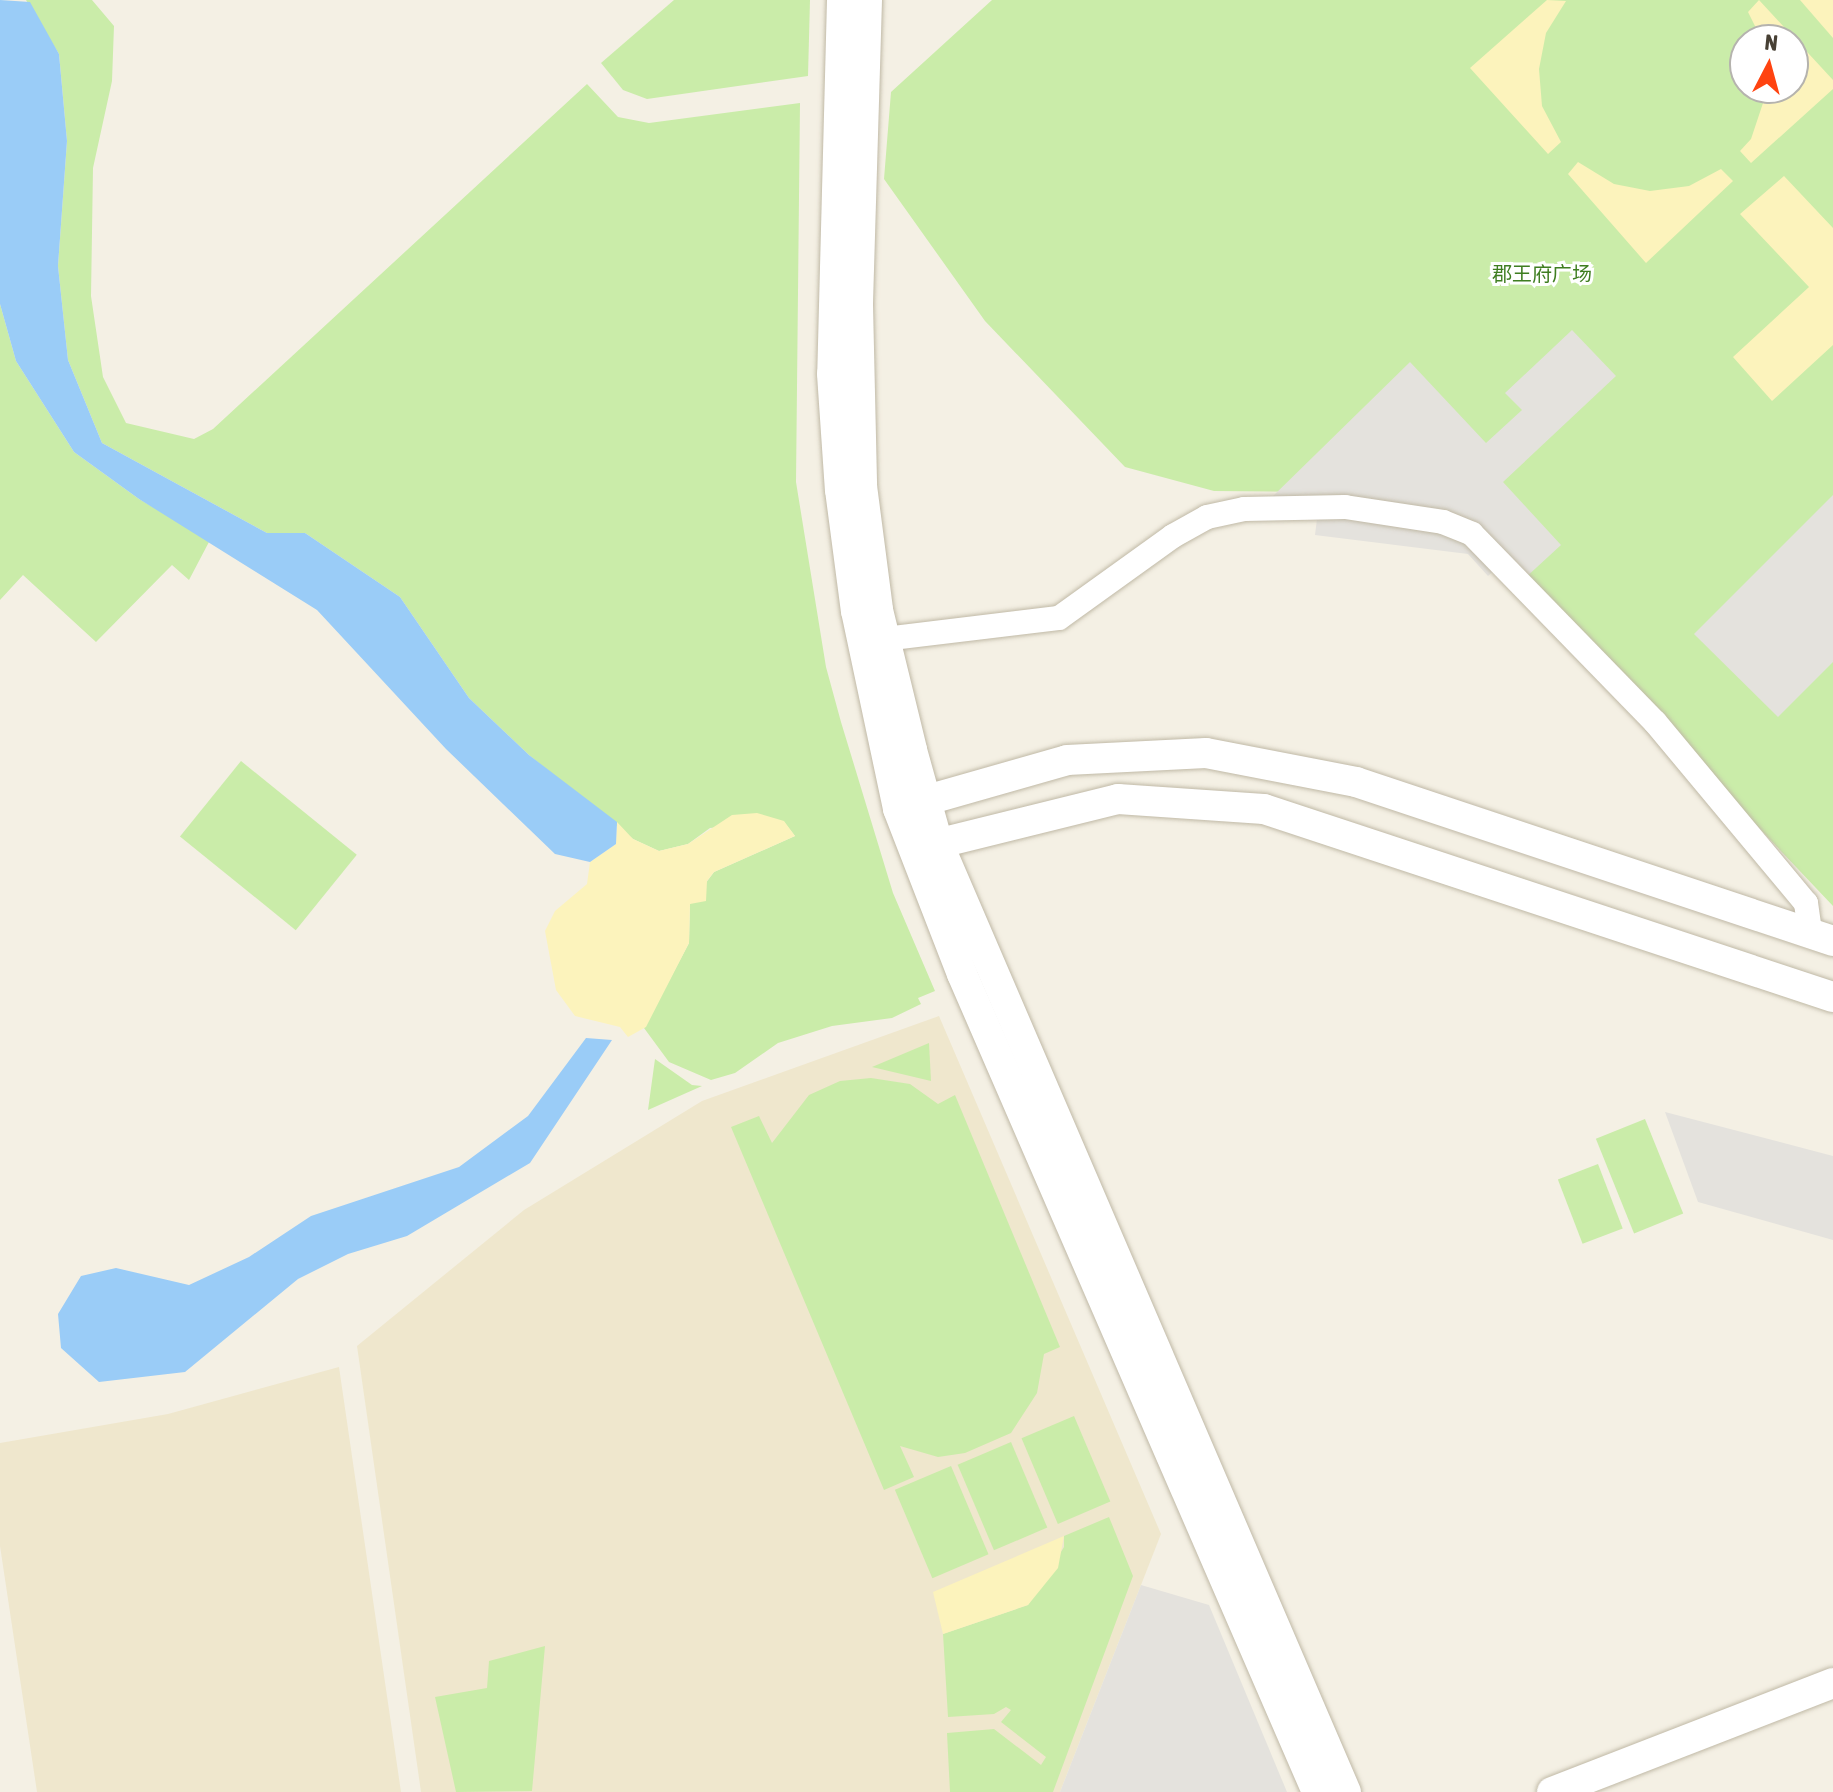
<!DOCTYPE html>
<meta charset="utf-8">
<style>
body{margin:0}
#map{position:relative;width:1833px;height:1792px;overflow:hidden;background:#f4f0e4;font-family:"Asap Condensed","Noto Sans SC",sans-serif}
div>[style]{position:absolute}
.education>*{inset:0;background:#efe7cd}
.green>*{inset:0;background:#caeca9;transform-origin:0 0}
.sand>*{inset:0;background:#fcf3bc}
.parking>*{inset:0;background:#e4e2dd}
.water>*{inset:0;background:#9accf7}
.roads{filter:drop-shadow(0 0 2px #c0b9a6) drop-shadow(0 0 2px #c0b9a6)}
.minor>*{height:24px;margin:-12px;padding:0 12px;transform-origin:12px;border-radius:12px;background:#fff}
.tertiary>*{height:30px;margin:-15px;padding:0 15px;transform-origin:15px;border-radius:15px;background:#fff}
span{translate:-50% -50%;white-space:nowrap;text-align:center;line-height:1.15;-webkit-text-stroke:6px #fff;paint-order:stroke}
.park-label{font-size:20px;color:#3f7e21}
.north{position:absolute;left:1729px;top:24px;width:80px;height:80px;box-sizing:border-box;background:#fff;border:2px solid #b5b3ae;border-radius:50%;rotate:6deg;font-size:22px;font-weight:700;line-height:32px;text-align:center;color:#474034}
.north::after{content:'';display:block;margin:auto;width:28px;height:36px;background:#ff4310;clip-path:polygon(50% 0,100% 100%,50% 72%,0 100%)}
</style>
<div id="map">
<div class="education">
<i style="clip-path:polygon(939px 1016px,1161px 1534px,1060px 1792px,421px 1792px,357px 1346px,524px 1210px,702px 1101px)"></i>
<i style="clip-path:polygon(339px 1367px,401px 1792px,37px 1792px,0 1546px,0 1443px,168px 1414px)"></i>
</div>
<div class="green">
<i style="clip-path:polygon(26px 0,92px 0,114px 26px,112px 81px,93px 168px,91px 296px,103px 377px,126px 423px,194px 439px,213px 429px,587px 84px,618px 117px,649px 123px,800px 103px,796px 482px,826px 667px,841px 722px,893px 893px,935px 991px,918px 998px,921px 1004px,892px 1018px,832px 1026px,778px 1043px,735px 1073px,711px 1080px,669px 1062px,644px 1028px,689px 943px,690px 904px,714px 872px,795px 836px,784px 822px,710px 828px,688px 844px,659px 851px,633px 839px,529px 755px,469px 698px,400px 597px,305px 533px,267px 533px,102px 443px,68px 360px,58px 266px,67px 141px,59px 54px)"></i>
<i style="clip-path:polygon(674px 0,810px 0,808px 76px,647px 99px,623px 90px,601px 63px)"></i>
<i style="clip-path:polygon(evenodd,992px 0,1833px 0,1833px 906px,1516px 571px,1317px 492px,1214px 491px,1125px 467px,985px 321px,884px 179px,891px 92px,992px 0,1745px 40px,1793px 40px,1793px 88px,1745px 88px,1745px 40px)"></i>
<i style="clip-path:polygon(0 304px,16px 361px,74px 452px,139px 499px,210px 540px,189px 580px,172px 565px,96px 642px,23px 575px,0 600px)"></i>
<i style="left:241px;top:761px;width:149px;height:97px;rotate:39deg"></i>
<i style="clip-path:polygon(929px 1043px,931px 1081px,872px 1067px)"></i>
<i style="clip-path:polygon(655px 1059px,692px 1085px,702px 1086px,648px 1110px)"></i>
<i style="clip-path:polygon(871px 1078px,910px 1084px,938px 1104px,955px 1095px,1060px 1347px,1044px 1354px,1037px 1393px,1011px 1433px,965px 1453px,938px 1457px,900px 1446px,914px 1477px,884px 1490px,731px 1127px,759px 1116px,772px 1143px,809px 1095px,840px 1081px)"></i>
<i style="left:1645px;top:1119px;width:102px;height:53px;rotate:68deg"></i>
<i style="left:1598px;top:1164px;width:69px;height:43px;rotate:69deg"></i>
<i style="left:1074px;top:1416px;width:93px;height:57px;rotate:67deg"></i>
<i style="left:1011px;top:1442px;width:93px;height:58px;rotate:67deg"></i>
<i style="left:951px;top:1466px;width:96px;height:61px;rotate:67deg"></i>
<i style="clip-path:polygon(1109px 1517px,1133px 1576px,1053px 1792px,950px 1792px,947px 1733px,994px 1729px,1041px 1765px,1046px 1757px,1001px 1722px,1011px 1710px,1006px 1707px,994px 1714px,948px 1717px,943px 1634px,1028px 1605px,1064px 1547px,1064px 1536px)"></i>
<i style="clip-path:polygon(545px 1646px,532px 1791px,456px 1792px,435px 1697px,487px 1688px,489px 1661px)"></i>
</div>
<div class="sand">
<i style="clip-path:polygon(1547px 0,1566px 1px,1546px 33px,1539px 69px,1542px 106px,1561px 142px,1548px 154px,1470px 68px)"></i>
<i style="clip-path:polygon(1759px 0,1833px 80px,1833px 89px,1751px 163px,1740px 151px,1751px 139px,1768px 88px,1793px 88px,1793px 40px,1762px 40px,1748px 12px)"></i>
<i style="clip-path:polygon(1800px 0,1833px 0,1833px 38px)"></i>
<i style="clip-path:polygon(1578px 162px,1614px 184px,1650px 191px,1689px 186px,1721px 169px,1733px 181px,1646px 263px,1568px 174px)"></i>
<i style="clip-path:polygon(1784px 176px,1833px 228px,1833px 345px,1772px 401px,1733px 357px,1809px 287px,1740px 214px)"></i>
<i style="clip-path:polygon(757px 813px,784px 821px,795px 836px,714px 872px,707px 881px,706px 901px,690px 904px,689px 943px,646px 1027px,628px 1037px,620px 1027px,575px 1016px,556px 990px,545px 931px,555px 911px,587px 884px,590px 862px,616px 844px,617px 822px,633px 839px,659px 851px,688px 844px,732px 815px)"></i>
<i style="clip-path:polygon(1064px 1536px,1058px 1568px,1028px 1605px,943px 1634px,933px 1592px)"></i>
</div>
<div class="parking">
<i style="clip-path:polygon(1572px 330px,1616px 376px,1503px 482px,1561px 545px,1523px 580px,1504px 561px,1488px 576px,1468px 554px,1315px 535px,1318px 511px,1271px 498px,1410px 362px,1486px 443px,1522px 410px,1505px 393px)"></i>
<i style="clip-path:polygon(1833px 495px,1833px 662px,1778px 717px,1694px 634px)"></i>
<i style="clip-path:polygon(1665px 1112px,1833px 1156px,1833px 1240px,1698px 1202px)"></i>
<i style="clip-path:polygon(1141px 1585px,1209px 1605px,1287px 1792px,1060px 1792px)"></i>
</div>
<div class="water">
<i style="clip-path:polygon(0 0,30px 2px,59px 54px,67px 141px,58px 266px,68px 360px,102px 443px,267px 533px,305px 533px,400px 597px,469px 698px,529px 755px,617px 822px,616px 844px,590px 862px,555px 854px,446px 749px,317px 610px,139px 499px,74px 452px,16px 361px,0 304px)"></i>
<i style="clip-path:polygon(586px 1038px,612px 1040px,530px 1163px,407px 1236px,348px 1254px,298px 1279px,185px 1372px,99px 1382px,61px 1348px,58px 1314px,81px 1276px,116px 1268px,189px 1285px,249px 1257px,311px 1216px,459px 1167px,528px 1116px)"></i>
</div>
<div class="roads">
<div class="minor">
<i style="left:885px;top:639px;width:175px;rotate:-6.9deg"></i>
<i style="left:1059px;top:618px;width:140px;rotate:-35.7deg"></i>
<i style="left:1173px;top:536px;width:39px;rotate:-29deg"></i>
<i style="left:1207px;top:517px;width:38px;rotate:-12deg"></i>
<i style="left:1244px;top:509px;width:101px;rotate:-1.1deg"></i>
<i style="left:1345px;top:507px;width:99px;rotate:8.7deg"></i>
<i style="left:1443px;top:522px;width:31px;rotate:22deg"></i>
<i style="left:1472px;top:534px;width:262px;rotate:45.8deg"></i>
<i style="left:1655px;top:722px;width:236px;rotate:50.2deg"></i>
<i style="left:1806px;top:903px;width:30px;rotate:82deg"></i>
</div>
<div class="tertiary">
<i style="left:842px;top:0;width:374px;rotate:91.5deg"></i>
<i style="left:832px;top:374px;width:116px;rotate:86.1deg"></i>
<i style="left:840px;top:490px;width:122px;rotate:82.5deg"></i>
<i style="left:856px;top:611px;width:202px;rotate:78deg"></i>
<i style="left:898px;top:809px;width:177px;rotate:68.8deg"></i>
<i style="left:962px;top:974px;width:892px;rotate:66.54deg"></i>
<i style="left:867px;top:0;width:305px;rotate:91.7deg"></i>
<i style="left:858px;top:305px;width:181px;rotate:88.7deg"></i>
<i style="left:862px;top:486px;width:125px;rotate:82.6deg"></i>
<i style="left:878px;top:610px;width:144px;rotate:76.3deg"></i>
<i style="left:912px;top:750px;width:97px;rotate:74.4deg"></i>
<i style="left:938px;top:843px;width:1033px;rotate:66.74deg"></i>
<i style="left:906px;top:806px;width:167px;rotate:-15.9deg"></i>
<i style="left:1067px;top:760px;width:139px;rotate:-2.9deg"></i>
<i style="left:1206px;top:753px;width:153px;rotate:10.9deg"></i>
<i style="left:1356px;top:782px;width:503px;rotate:18.43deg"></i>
<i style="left:920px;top:848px;width:204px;rotate:-13.9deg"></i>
<i style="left:1118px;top:799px;width:146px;rotate:3.9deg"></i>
<i style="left:1264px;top:809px;width:599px;rotate:18.28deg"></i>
<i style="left:1552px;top:1792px;width:301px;rotate:-21.2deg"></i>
</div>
</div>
<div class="park-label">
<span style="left:1542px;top:273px">郡王府广场</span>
</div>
<div class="north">N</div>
</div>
